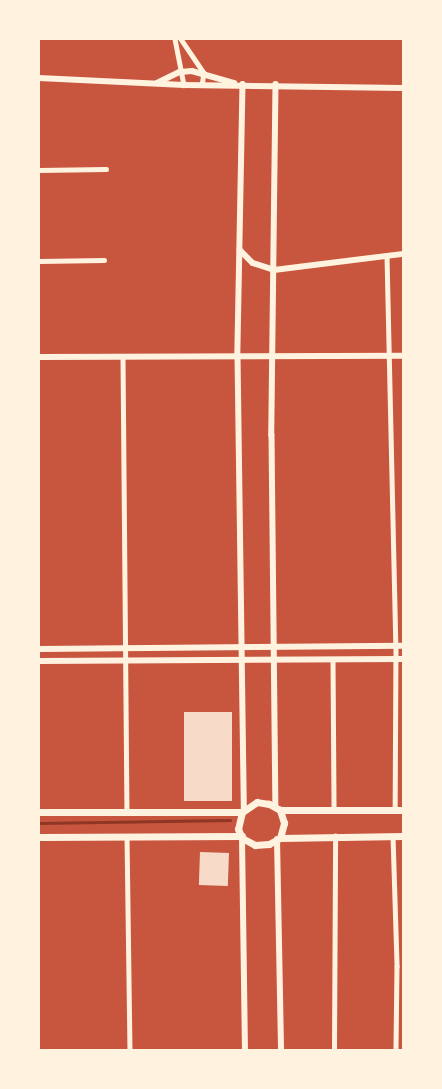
<!DOCTYPE html>
<style>
body{margin:0}
#map{position:relative;width:442px;height:1089px;overflow:hidden;background:#c8553d;font-family:"Titillium Web",sans-serif}
div>[style]{position:absolute}
.stream>*{height:2.5px;margin:-1.25px;padding:0 1.25px;transform-origin:1.25px;border-radius:1.25px;background:#8f3625}
.building>*{inset:0;background:#f7dbc8;transform-origin:0 0}
.minor>*{height:4.5px;margin:-2.25px;padding:0 2.25px;transform-origin:2.25px;border-radius:2.25px;background:#fff3e0}
.tertiary>*{height:5.5px;margin:-2.75px;padding:0 2.75px;transform-origin:2.75px;border-radius:2.75px;background:#fff3e0}
.secondary>*{height:6px;margin:-3px;padding:0 3px;transform-origin:3px;border-radius:3px;background:#fff3e0}
.primary>*{height:7px;margin:-3.5px;padding:0 3.5px;transform-origin:3.5px;border-radius:3.5px;background:#fff3e0}
span{translate:-50% -50%;white-space:nowrap;text-align:center;line-height:1.15;-webkit-text-stroke:4.5px #fff3e0;paint-order:stroke}
.frame{position:absolute;inset:0;border:40px solid #fff3e0;pointer-events:none}
</style>
<div id="map">
<div class="stream">
<i style="left:39px;top:823px;width:191px;rotate:-0.9deg"></i>
</div>
<div class="building">
<i style="left:184px;top:712px;width:48px;height:89px"></i>
<i style="left:200px;top:852px;width:29px;height:33px;rotate:2deg"></i>
</div>
<div class="minor">
<i style="left:175px;top:39px;width:47px;rotate:78.9deg"></i>
<i style="left:181px;top:39px;width:41px;rotate:55.9deg"></i>
<i style="left:204px;top:73px;width:12px;rotate:99deg"></i>
<i style="left:39px;top:170px;width:67px;rotate:-0.9deg"></i>
<i style="left:387px;top:256px;width:390px;rotate:88.7deg"></i>
<i style="left:396px;top:646px;width:164px;rotate:90.3deg"></i>
<i style="left:39px;top:261px;width:65px;rotate:-0.9deg"></i>
<i style="left:123px;top:357px;width:454px;rotate:89.5deg"></i>
<i style="left:333px;top:659px;width:152px;rotate:89.6deg"></i>
<i style="left:127px;top:836px;width:214px;rotate:89.2deg"></i>
<i style="left:393px;top:836px;width:130px;rotate:88.2deg"></i>
<i style="left:397px;top:966px;width:84px;rotate:90.7deg"></i>
<i style="left:334px;top:1050px;width:214px;rotate:-89.7deg"></i>
</div>
<div class="tertiary">
<i style="left:39px;top:78px;width:145px;rotate:2.8deg"></i>
<i style="left:184px;top:85px;width:219px;rotate:0.8deg"></i>
<i style="left:157px;top:83px;width:25px;rotate:-26deg"></i>
<i style="left:180px;top:72px;width:12px;rotate:-5deg"></i>
<i style="left:192px;top:71px;width:44px;rotate:15.9deg"></i>
<i style="left:243px;top:84px;width:272px;rotate:91.1deg"></i>
<i style="left:238px;top:356px;width:454px;rotate:89.2deg"></i>
<i style="left:276px;top:84px;width:351px;rotate:90.7deg"></i>
<i style="left:272px;top:435px;width:372px;rotate:89.4deg"></i>
<i style="left:240px;top:250px;width:18px;rotate:45deg"></i>
<i style="left:253px;top:263px;width:22px;rotate:18deg"></i>
<i style="left:274px;top:270px;width:130px;rotate:-7.1deg"></i>
<i style="left:39px;top:649px;width:364px;rotate:-0.5deg"></i>
<i style="left:39px;top:661px;width:364px;rotate:-0.3deg"></i>
</div>
<div class="secondary">
<i style="left:39px;top:357px;width:364px;rotate:-0.2deg"></i>
<i style="left:242px;top:838px;width:212px;rotate:89.2deg"></i>
<i style="left:277px;top:839px;width:211px;rotate:88.9deg"></i>
</div>
<div class="primary">
<i style="left:403px;top:810px;width:123px;rotate:180deg"></i>
<i style="left:280px;top:810px;width:13px;rotate:-151deg"></i>
<i style="left:269px;top:804px;width:12px;rotate:-171deg"></i>
<i style="left:257px;top:802px;width:18px;rotate:146deg"></i>
<i style="left:242px;top:812px;width:17px;rotate:103deg"></i>
<i style="left:238px;top:829px;width:10px;rotate:66deg"></i>
<i style="left:242px;top:838px;width:15px;rotate:28deg"></i>
<i style="left:255px;top:845px;width:14px;rotate:-4deg"></i>
<i style="left:269px;top:844px;width:13px;rotate:-29deg"></i>
<i style="left:280px;top:838px;width:123px;rotate:-0.9deg"></i>
<i style="left:39px;top:812px;width:203px"></i>
<i style="left:39px;top:837px;width:203px;rotate:-0.3deg"></i>
<i style="left:280px;top:838px;width:16px;rotate:-75deg"></i>
<i style="left:284px;top:823px;width:14px;rotate:-107deg"></i>
</div>
<div class="frame"></div>
</div>
